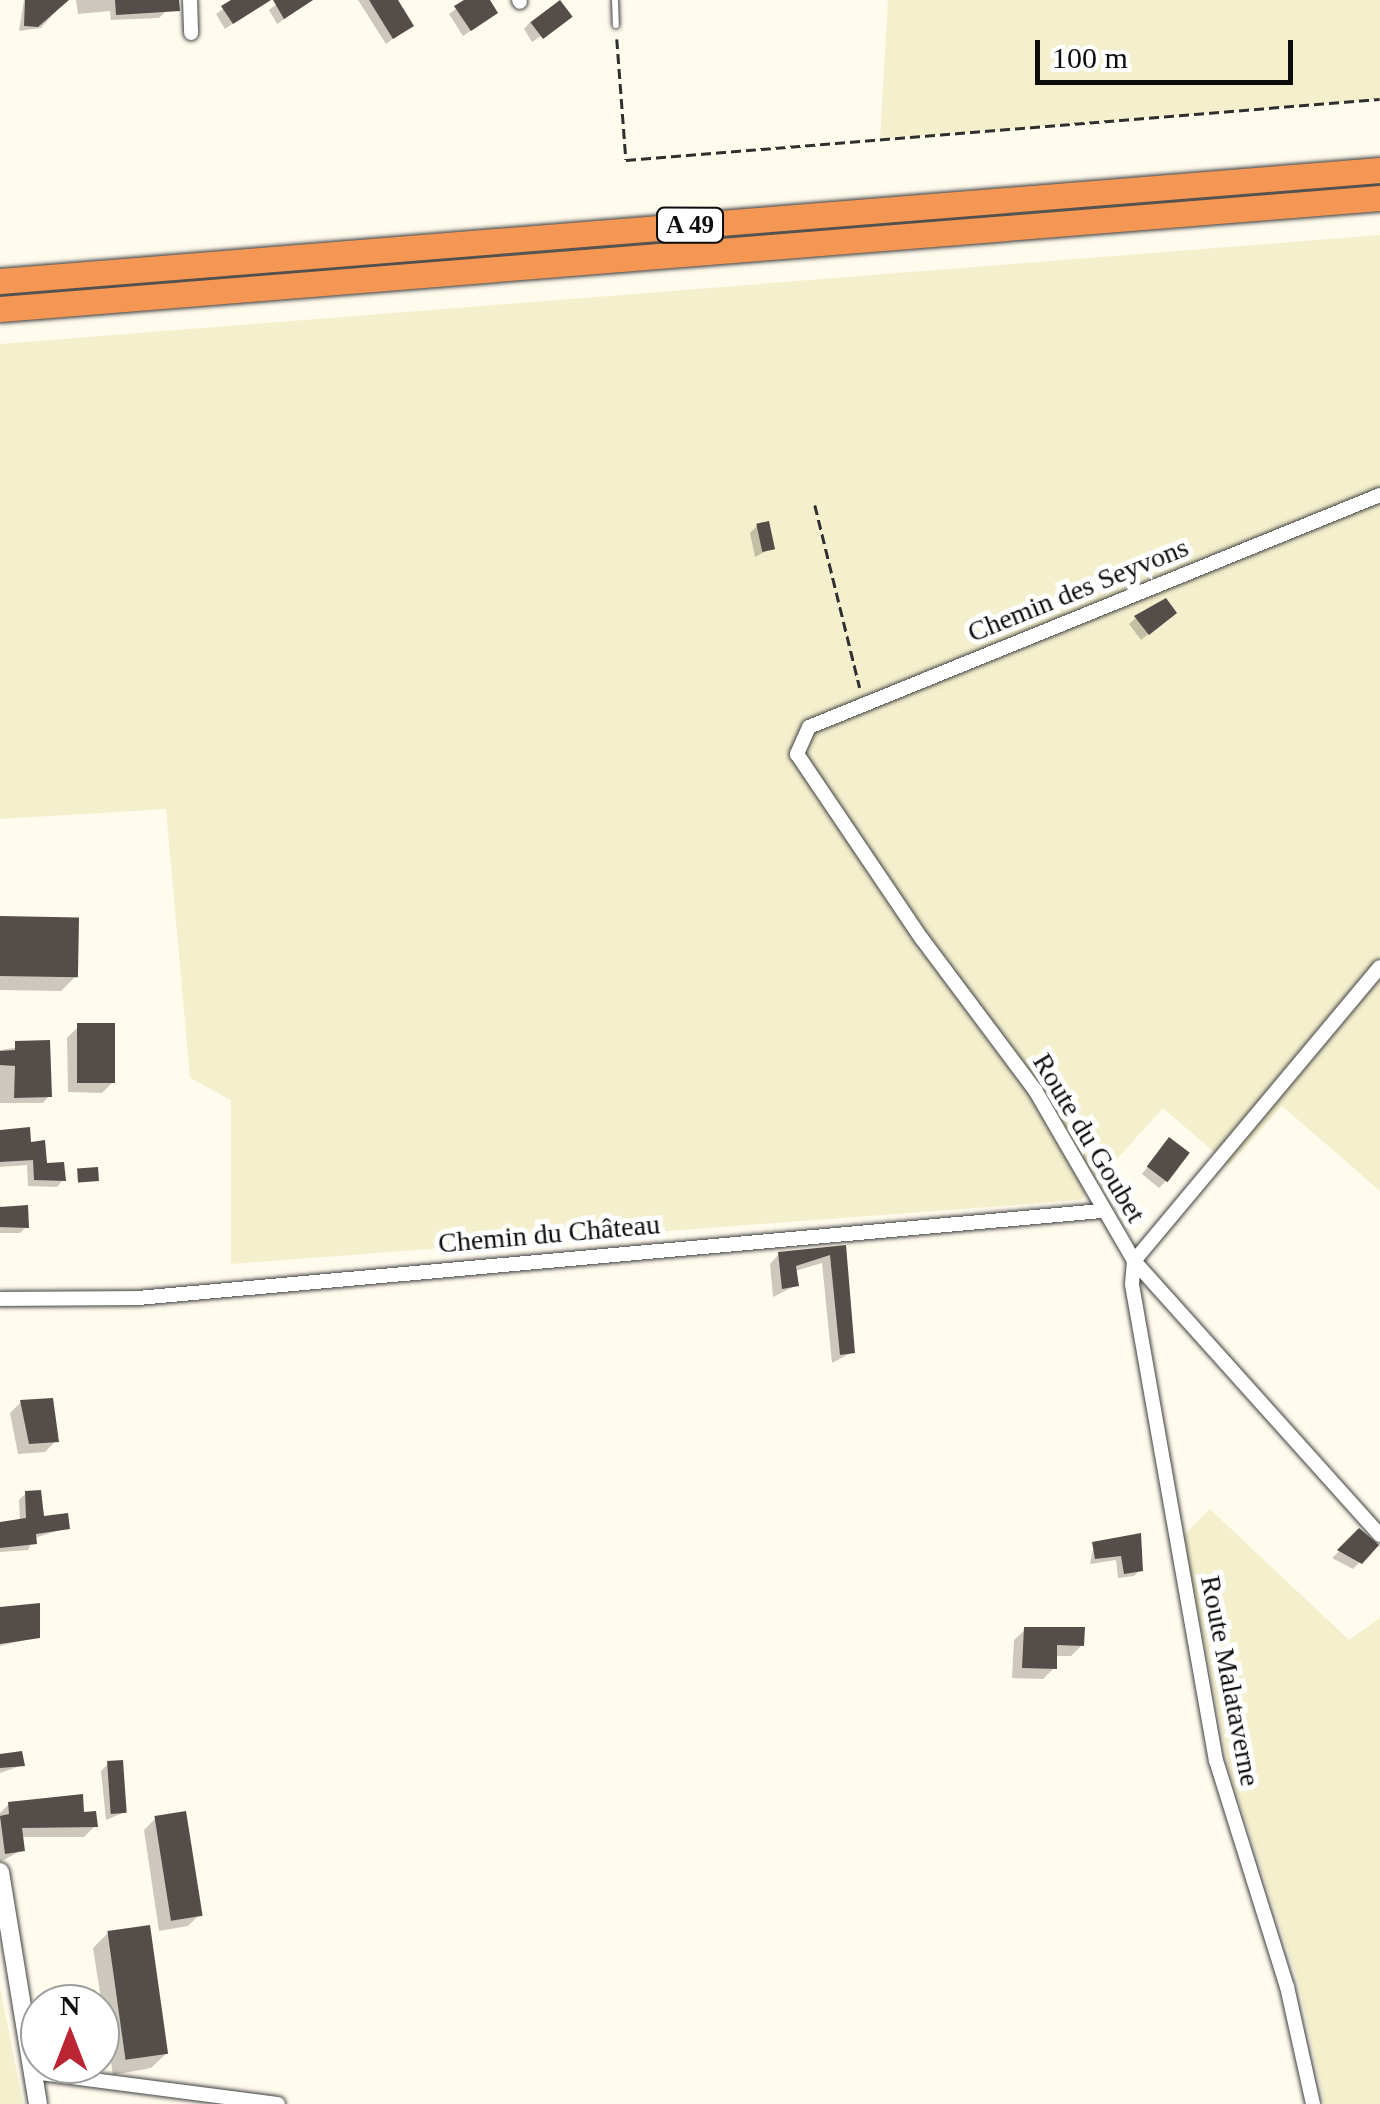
<!DOCTYPE html>
<meta charset="utf-8">
<style>
body{margin:0}
#map{position:relative;width:1380px;height:2104px;overflow:hidden;background:#fffbed;font-family:Georgia,serif}
div>[style]{position:absolute}
.farmland>*{inset:0;background:#f4efcd}
.shadow>*{inset:0;background:#0003}
.building>*{inset:0;background:#554d49;transform-origin:0 0}
.path>*{height:2.5px;margin-top:-1.25px;transform-origin:0;background:repeating-linear-gradient(90deg,#2f2f2f 0 10px,transparent 0 15px)}
.roads{filter:drop-shadow(0 0 2px #404040) drop-shadow(0 0 2px #404040)}
.service>*{height:6px;margin:-3px;padding:0 3px;transform-origin:3px;border-radius:3px;background:#fff}
.minor>*{height:14px;margin:-7px;padding:0 7px;transform-origin:7px;border-radius:7px;background:#fff}
.tertiary>*{height:18px;margin:-9px;padding:0 9px;transform-origin:9px;border-radius:9px;background:#fff}
.motorway>*{height:25px;margin:-12.5px;padding:0 12.5px;transform-origin:12.5px;border-radius:12.5px;background:#f49755}
span{translate:-50% -50%;white-space:nowrap;text-align:center;line-height:1.15;-webkit-text-stroke:10px #fff;paint-order:stroke}
.shield-label span{padding:2px 8px;background:#fff;border:2px solid;border-radius:8px;-webkit-text-stroke-width:0}
.shield-label{font-size:25px;color:#0d0d0d;font-weight:700}
.street-label{font-size:28px;color:#0d0d0d}
.north{position:absolute;left:20px;top:1984px;width:100px;height:100px;box-sizing:border-box;background:#fff;border:2px solid #9e9e9e;border-radius:50%;rotate:0deg;font-size:28px;font-weight:700;line-height:40px;text-align:center;color:#0d0d0d}
.north::after{content:'';display:block;margin:auto;width:35px;height:45px;background:#bc2533;clip-path:polygon(50% 0,100% 100%,50% 72%,0 100%)}
.scale{position:absolute;left:1035px;top:40px;width:258px;height:45px;box-sizing:border-box;border:5px solid #0d0d0d;border-top:0;padding-left:12px;font-size:30px;line-height:35px;white-space:nowrap;color:#0d0d0d;-webkit-text-stroke:8px #fff;paint-order:stroke}
</style>
<div id="map">
<div class="farmland">
<i style="clip-path:polygon(888px 0,1380px 0,1380px 99px,880px 139px)"></i>
<i style="clip-path:polygon(1380px 235px,1380px 1191px,1282px 1106px,1229px 1165px,1163px 1108px,1080px 1200px,231px 1264px,231px 1100px,190px 1078px,166px 809px,0 819px,0 344px)"></i>
<i style="clip-path:polygon(1210px 1509px,1349px 1640px,1380px 1618px,1380px 2104px,1324px 2104px,1299px 1985px,1228px 1766px,1184px 1535px)"></i>
<i style="clip-path:polygon(0 1987px,23px 2104px,0 2104px)"></i>
</div>
<div class="shadow">
<i style="clip-path:polygon(24px 0,52px 0,64px 2px,41px 28px,19px 31px)"></i>
<i style="clip-path:polygon(76px 0,164px 0,166px 11px,159px 18px,111px 20px,110px 11px,78px 14px)"></i>
<i style="clip-path:polygon(236px 0,262px 3px,225px 29px,216px 14px)"></i>
<i style="clip-path:polygon(282px 0,313px 0,277px 24px,269px 10px)"></i>
<i style="clip-path:polygon(358px 0,393px 0,410px 26px,386px 44px)"></i>
<i style="clip-path:polygon(468px 0,477px 0,489px 19px,463px 36px,449px 14px)"></i>
<i style="clip-path:polygon(570px 17px,532px 42px,524px 29px,530px 22px)"></i>
<i style="clip-path:polygon(757px 526px,772px 548px,755px 557px,750px 533px)"></i>
<i style="clip-path:polygon(1136px 618px,1167px 619px,1141px 640px,1129px 624px)"></i>
<i style="clip-path:polygon(0 919px,76px 976px,61px 991px,0 990px)"></i>
<i style="clip-path:polygon(78px 1027px,113px 1082px,102px 1093px,68px 1092px,67px 1038px)"></i>
<i style="clip-path:polygon(48px 1043px,49px 1096px,43px 1103px,0 1103px,0 1050px)"></i>
<i style="clip-path:polygon(0 1133px,28px 1144px,63px 1180px,57px 1187px,28px 1186px,27px 1165px,0 1167px)"></i>
<i style="clip-path:polygon(1163px 1147px,1166px 1181px,1159px 1188px,1142px 1174px)"></i>
<i style="clip-path:polygon(0 1206px,26px 1227px,20px 1233px,0 1233px)"></i>
<i style="clip-path:polygon(844px 1247px,853px 1352px,832px 1363px,822px 1263px,795px 1271px,797px 1285px,773px 1297px,770px 1264px,779px 1254px)"></i>
<i style="clip-path:polygon(21px 1402px,56px 1441px,45px 1452px,18px 1454px,10px 1413px)"></i>
<i style="clip-path:polygon(26px 1493px,41px 1519px,67px 1528px,34px 1538px,28px 1550px,0 1552px,0 1524px,20px 1522px,19px 1500px)"></i>
<i style="clip-path:polygon(1360px 1531px,1376px 1546px,1353px 1569px,1332px 1558px)"></i>
<i style="clip-path:polygon(1139px 1536px,1140px 1570px,1134px 1576px,1118px 1578px,1116px 1560px,1090px 1564px,1094px 1544px)"></i>
<i style="clip-path:polygon(0 1609px,37px 1637px,0 1646px)"></i>
<i style="clip-path:polygon(1026px 1629px,1082px 1645px,1071px 1656px,1054px 1656px,1054px 1668px,1043px 1679px,1012px 1678px,1014px 1640px)"></i>
<i style="clip-path:polygon(0 1756px,23px 1765px,0 1773px)"></i>
<i style="clip-path:polygon(108px 1764px,125px 1812px,106px 1820px,101px 1771px)"></i>
<i style="clip-path:polygon(9px 1804px,82px 1815px,95px 1826px,84px 1837px,20px 1837px,22px 1850px,0 1862px,0 1813px)"></i>
<i style="clip-path:polygon(155px 1819px,199px 1915px,188px 1926px,159px 1931px,144px 1830px)"></i>
<i style="clip-path:polygon(108px 1933px,167px 2053px,151px 2068px,113px 2075px,93px 1948px)"></i>
</div>
<div class="building">
<i style="clip-path:polygon(25px 0,69px 0,38px 27px,24px 26px)"></i>
<i style="clip-path:polygon(115px 0,179px 0,180px 11px,116px 15px)"></i>
<i style="clip-path:polygon(231px 0,271px 0,233px 24px,221px 6px)"></i>
<i style="clip-path:polygon(273px 0,313px 0,284px 19px)"></i>
<i style="clip-path:polygon(369px 0,398px 0,414px 26px,393px 39px)"></i>
<i style="clip-path:polygon(464px 0,490px 0,498px 13px,471px 31px,454px 6px)"></i>
<i style="left:560px;top:0;width:21px;height:37px;rotate:53deg"></i>
<i style="left:769px;top:521px;width:29px;height:13px;rotate:78deg"></i>
<i style="clip-path:polygon(1166px 598px,1177px 613px,1149px 635px,1134px 616px)"></i>
<i style="left:0;top:916px;width:79px;height:60px;rotate:1deg"></i>
<i style="left:115px;top:1023px;width:60px;height:38px;rotate:90deg"></i>
<i style="clip-path:polygon(50px 1040px,52px 1097px,14px 1098px,15px 1066px,0 1065px,0 1051px,15px 1050px,15px 1041px)"></i>
<i style="clip-path:polygon(30px 1127px,31px 1142px,45px 1140px,47px 1163px,64px 1162px,66px 1181px,34px 1180px,33px 1160px,0 1162px,0 1130px)"></i>
<i style="left:1169px;top:1137px;width:26px;height:37px;rotate:37deg"></i>
<i style="left:98px;top:1167px;width:14px;height:21px;rotate:86deg"></i>
<i style="clip-path:polygon(28px 1205px,29px 1228px,0 1227px,0 1207px)"></i>
<i style="clip-path:polygon(846px 1245px,855px 1353px,840px 1355px,830px 1255px,796px 1266px,799px 1286px,782px 1289px,778px 1252px)"></i>
<i style="clip-path:polygon(53px 1398px,59px 1442px,29px 1444px,20px 1400px)"></i>
<i style="clip-path:polygon(41px 1490px,44px 1516px,68px 1513px,70px 1529px,36px 1534px,37px 1544px,0 1548px,0 1522px,26px 1518px,25px 1491px)"></i>
<i style="clip-path:polygon(1359px 1528px,1379px 1545px,1362px 1564px,1337px 1550px)"></i>
<i style="clip-path:polygon(1141px 1533px,1143px 1571px,1124px 1574px,1121px 1556px,1095px 1559px,1092px 1542px)"></i>
<i style="clip-path:polygon(40px 1603px,40px 1638px,0 1644px,0 1607px)"></i>
<i style="clip-path:polygon(1024px 1627px,1085px 1627px,1084px 1646px,1057px 1645px,1057px 1669px,1022px 1668px)"></i>
<i style="clip-path:polygon(22px 1751px,25px 1766px,0 1768px,0 1754px)"></i>
<i style="left:123px;top:1760px;width:53px;height:16px;rotate:86deg"></i>
<i style="clip-path:polygon(83px 1794px,84px 1812px,96px 1811px,98px 1827px,22px 1828px,25px 1851px,5px 1854px,0 1816px,9px 1814px,8px 1802px)"></i>
<i style="left:186px;top:1811px;width:106px;height:32px;rotate:81deg"></i>
<i style="left:150px;top:1925px;width:130px;height:43px;rotate:82deg"></i>
</div>
<div class="path">
<i style="left:617px;top:39px;width:121px;rotate:85.7deg"></i>
<i style="left:626px;top:160px;width:756px;rotate:-4.63deg"></i>
<i style="left:815px;top:505px;width:188px;rotate:76.2deg"></i>
</div>
<div class="roads">
<div class="service">
<i style="left:615px;top:0;width:25px;rotate:88deg"></i>
</div>
<div class="minor">
<i style="left:190px;top:0;width:33px;rotate:88deg"></i>
<i style="left:519px;top:0;width:2px;rotate:63deg"></i>
<i style="left:1380px;top:495px;width:616px;rotate:157.89deg"></i>
<i style="left:809px;top:727px;width:30px;rotate:114deg"></i>
<i style="left:797px;top:754px;width:223px;rotate:56deg"></i>
<i style="left:922px;top:939px;width:189px;rotate:53.2deg"></i>
<i style="left:1035px;top:1090px;width:198px;rotate:59.9deg"></i>
<i style="left:1134px;top:1261px;width:368px;rotate:48.1deg"></i>
<i style="left:0;top:1299px;width:138px;rotate:-0.4deg"></i>
<i style="left:138px;top:1298px;width:968px;rotate:-5.16deg"></i>
<i style="left:32px;top:2072px;width:248px;rotate:7.4deg"></i>
<i style="left:1313px;top:2104px;width:120px;rotate:-102.5deg"></i>
<i style="left:1287px;top:1987px;width:237px;rotate:-107.4deg"></i>
<i style="left:1216px;top:1761px;width:484px;rotate:-100deg"></i>
<i style="left:1132px;top:1284px;width:23px;rotate:-85deg"></i>
<i style="left:1134px;top:1261px;width:383px;rotate:-50.1deg"></i>
</div>
<div class="tertiary">
<i style="left:0;top:1872px;width:235px;rotate:80.7deg"></i>
</div>
<div class="motorway">
<i style="left:0;top:281px;width:1384px;rotate:-4.6deg"></i>
<i style="left:0;top:309px;width:1384px;rotate:-4.6deg"></i>
</div>
</div>
<div class="shield-label">
<span style="left:690px;top:225px">A 49</span>
</div>
<div class="street-label">
<span style="left:1078px;top:590px;rotate:-22deg">Chemin des Seyvons</span>
<span style="left:1089px;top:1138px;rotate:59deg">Route du Goubet</span>
<span style="left:549px;top:1234px;rotate:-5deg">Chemin du Château</span>
<span style="left:1230px;top:1681px;rotate:79deg">Route Malataverne</span>
</div>
<div class="north">N</div>
<div class="scale">100 m</div>
</div>
